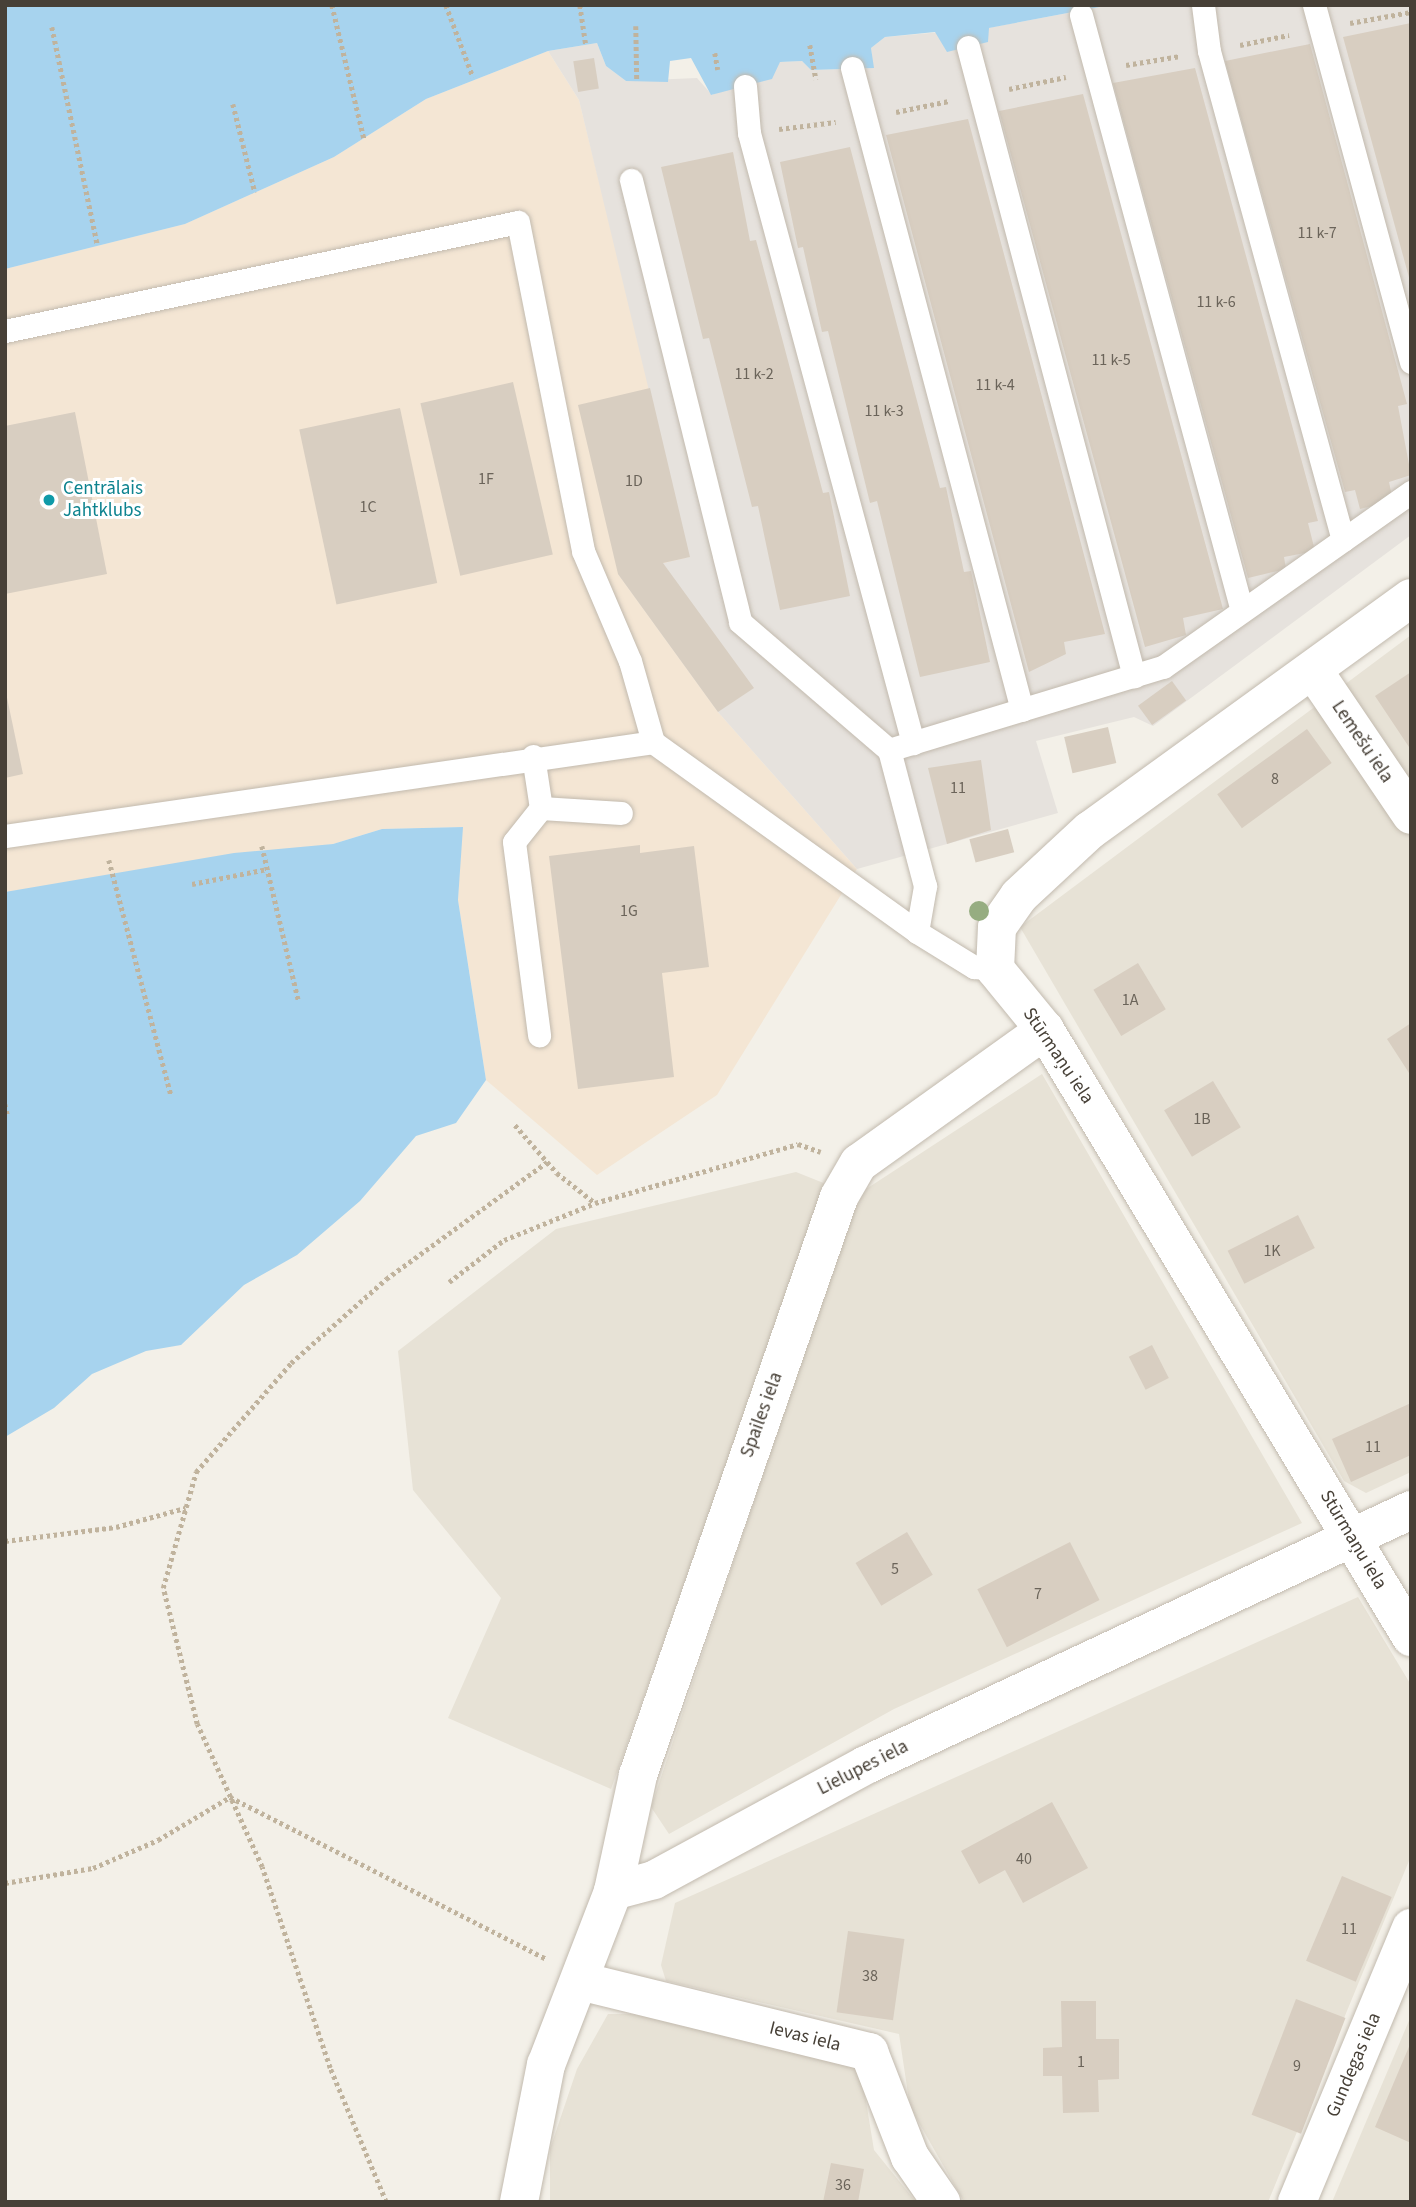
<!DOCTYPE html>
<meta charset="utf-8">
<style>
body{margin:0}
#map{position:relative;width:1416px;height:2207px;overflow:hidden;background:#f3f0e8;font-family:"Source Sans 3",sans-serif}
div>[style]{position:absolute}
.residential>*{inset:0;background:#e7e2d6}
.commercial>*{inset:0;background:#f4e6d4}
.industrial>*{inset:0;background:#e6e2dd}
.water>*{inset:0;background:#a7d3ee}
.building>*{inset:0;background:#d8cec1;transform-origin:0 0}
.path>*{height:4.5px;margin-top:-2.25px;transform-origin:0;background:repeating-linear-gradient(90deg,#c0b39d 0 3.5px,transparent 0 7px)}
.roads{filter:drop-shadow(0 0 2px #c2baae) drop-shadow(0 0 2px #c2baae)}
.service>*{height:23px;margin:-11.5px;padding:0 11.5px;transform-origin:11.5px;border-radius:11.5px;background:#fff}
.minor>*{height:38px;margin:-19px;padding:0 19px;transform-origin:19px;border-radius:19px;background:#fff}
.trees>*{width:20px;height:20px;margin:-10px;border-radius:50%;background:#96ad81}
.dots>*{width:19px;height:19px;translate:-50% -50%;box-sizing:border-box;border:4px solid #fff;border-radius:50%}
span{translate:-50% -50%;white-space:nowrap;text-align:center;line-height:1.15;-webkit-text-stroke:6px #fff;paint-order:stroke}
.number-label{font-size:16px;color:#6b645a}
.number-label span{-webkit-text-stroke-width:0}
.culture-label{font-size:19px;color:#0d838f}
.left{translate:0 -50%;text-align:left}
.street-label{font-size:19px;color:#474037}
.frame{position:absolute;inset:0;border:7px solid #474037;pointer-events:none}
</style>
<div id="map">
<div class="residential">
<i style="clip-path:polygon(1411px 635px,1411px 1472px,1366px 1493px,1344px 1481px,1020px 927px)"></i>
<i style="clip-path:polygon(1042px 1074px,1302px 1523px,894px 1709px,669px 1834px,651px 1807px,857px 1195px)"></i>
<i style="clip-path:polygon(796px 1172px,826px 1184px,611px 1789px,448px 1718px,501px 1598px,413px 1490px,398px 1351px,556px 1229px)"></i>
<i style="clip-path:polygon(1358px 1597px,1411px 1685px,1411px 1856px,1268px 2202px,964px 2202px,910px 2107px,899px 2034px,666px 1981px,661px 1965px,675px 1903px)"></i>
<i style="clip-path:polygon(608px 2014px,655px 2014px,860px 2065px,874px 2150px,916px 2202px,550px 2202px,550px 2149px,577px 2069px)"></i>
<i style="clip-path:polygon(1411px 2016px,1411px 2202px,1332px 2202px)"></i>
</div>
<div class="commercial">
<i style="clip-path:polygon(548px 51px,579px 100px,650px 388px,718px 712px,857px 869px,717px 1095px,597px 1175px,486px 1080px,458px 900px,462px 827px,382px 829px,333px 844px,5px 892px,5px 269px,185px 224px,334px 157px,426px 99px)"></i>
</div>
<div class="industrial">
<i style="clip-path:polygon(1110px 5px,1411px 5px,1411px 535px,1153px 726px,1134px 717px,1036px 741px,1058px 813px,857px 869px,718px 712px,618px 574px,689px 557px,579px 100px,548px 51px,597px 43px,606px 66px,626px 81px,697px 78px,712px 95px,780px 62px,802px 61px,811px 70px,873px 68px,871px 48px,885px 37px,988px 28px)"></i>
</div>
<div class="water">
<i style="clip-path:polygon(5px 5px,1110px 5px,989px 28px,988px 42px,947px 52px,935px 32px,885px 37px,871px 48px,874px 68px,811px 70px,802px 61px,780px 62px,772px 79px,711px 95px,691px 58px,670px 61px,668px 82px,626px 81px,606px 66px,597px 43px,548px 51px,426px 99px,334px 157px,185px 224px,5px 269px)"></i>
<i style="clip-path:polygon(463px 827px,458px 900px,486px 1080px,456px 1123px,416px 1136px,360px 1201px,297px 1255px,244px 1285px,181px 1345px,146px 1351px,92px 1374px,54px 1408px,5px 1437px,5px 892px,234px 853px,333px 844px,382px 829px)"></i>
</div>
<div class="building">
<i style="clip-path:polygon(1411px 23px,1411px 281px,1410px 281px,1343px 37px)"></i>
<i style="clip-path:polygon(1310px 44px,1407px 404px,1398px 406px,1411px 475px,1389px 482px,1393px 501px,1360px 509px,1355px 490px,1345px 492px,1225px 61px)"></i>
<i style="left:594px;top:58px;width:31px;height:21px;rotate:81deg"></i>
<i style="clip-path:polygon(1195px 68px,1318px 521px,1308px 523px,1315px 551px,1284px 557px,1286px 569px,1248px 578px,1113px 83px)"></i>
<i style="clip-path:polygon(1083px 94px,1223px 609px,1183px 618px,1186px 635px,1145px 647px,999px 111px)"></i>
<i style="clip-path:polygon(968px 119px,1105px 634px,1064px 642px,1066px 654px,1029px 672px,886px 135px)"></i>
<i style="clip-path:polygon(850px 147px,940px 488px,946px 487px,964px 572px,971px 571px,990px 662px,920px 677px,877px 501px,870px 503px,828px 331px,822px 332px,803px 247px,798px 248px,780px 162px)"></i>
<i style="clip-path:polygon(733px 152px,750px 241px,756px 240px,823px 493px,829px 492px,850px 596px,780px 610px,758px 506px,752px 507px,709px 338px,703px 339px,661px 167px)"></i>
<i style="left:513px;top:382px;width:177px;height:95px;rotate:77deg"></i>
<i style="clip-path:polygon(650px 388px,690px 557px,663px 563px,754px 688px,718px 712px,618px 574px,578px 405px)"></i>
<i style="left:400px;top:408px;width:179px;height:103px;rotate:78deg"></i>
<i style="clip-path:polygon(75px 412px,107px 574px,5px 594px,5px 426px)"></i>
<i style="clip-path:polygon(1411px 672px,1411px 750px,1375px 696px)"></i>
<i style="left:1172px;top:681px;width:24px;height:42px;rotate:54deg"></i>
<i style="clip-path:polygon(5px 688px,23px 774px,5px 778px)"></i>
<i style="left:1108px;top:727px;width:37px;height:45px;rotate:77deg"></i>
<i style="left:1307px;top:729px;width:42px;height:111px;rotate:54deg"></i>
<i style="clip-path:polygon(981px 760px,991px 830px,947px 844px,928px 768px)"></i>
<i style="left:1008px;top:829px;width:24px;height:40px;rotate:75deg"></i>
<i style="clip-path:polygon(640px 845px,640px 853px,694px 846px,709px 967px,662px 973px,674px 1077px,578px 1089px,549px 856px)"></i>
<i style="left:1138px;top:963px;width:54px;height:52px;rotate:59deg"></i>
<i style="clip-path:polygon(1411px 1023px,1411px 1076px,1387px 1039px)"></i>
<i style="left:1213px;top:1081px;width:54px;height:57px;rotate:59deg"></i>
<i style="left:1298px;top:1215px;width:37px;height:79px;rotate:63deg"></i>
<i style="left:1152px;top:1345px;width:37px;height:26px;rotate:63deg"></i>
<i style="clip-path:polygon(1411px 1403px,1411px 1455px,1351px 1482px,1332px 1439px)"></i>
<i style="left:907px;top:1532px;width:50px;height:60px;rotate:59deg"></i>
<i style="left:1070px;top:1542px;width:65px;height:104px;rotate:63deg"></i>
<i style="clip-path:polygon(1052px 1802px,1088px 1868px,1023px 1903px,1005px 1870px,979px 1884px,961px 1851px)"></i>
<i style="left:1342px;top:1876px;width:54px;height:92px;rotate:23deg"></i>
<i style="left:848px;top:1931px;width:57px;height:82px;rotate:8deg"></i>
<i style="left:1296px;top:1999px;width:53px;height:124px;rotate:21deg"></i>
<i style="clip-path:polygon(1061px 2001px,1096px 2001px,1096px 2039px,1119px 2039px,1119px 2079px,1098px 2080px,1099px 2112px,1063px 2113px,1062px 2076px,1043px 2076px,1043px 2048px,1062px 2047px)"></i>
<i style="clip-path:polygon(1411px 2042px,1411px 2143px,1375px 2127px)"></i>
<i style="clip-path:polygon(831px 2163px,864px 2169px,858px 2202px,823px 2202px)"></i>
</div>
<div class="path">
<i style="left:332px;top:5px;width:137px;rotate:76.5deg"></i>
<i style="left:446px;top:5px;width:77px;rotate:69.4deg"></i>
<i style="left:580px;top:5px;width:40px;rotate:81.5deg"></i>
<i style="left:1350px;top:23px;width:62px;rotate:-10.2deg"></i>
<i style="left:636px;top:26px;width:55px;rotate:89deg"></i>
<i style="left:52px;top:27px;width:221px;rotate:78.2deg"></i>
<i style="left:810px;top:45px;width:35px;rotate:80deg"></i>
<i style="left:1240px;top:45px;width:50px;rotate:-11.5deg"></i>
<i style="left:715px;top:53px;width:17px;rotate:80deg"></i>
<i style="left:1126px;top:65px;width:55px;rotate:-9.5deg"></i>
<i style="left:1009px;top:89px;width:58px;rotate:-11.9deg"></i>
<i style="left:233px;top:104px;width:91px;rotate:76deg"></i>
<i style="left:896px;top:112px;width:54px;rotate:-11.7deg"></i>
<i style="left:779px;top:129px;width:57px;rotate:-7deg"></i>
<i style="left:262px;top:846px;width:160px;rotate:76.7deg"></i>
<i style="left:109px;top:860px;width:242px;rotate:75.2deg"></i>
<i style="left:192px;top:884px;width:76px;rotate:-11.3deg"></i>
<i style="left:5px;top:1104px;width:13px;rotate:77deg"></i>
<i style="left:515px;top:1125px;width:64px;rotate:48.8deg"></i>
<i style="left:557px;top:1173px;width:47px;rotate:38.1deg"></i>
<i style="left:449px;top:1282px;width:69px;rotate:-37.4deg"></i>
<i style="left:504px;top:1240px;width:98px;rotate:-22.1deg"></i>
<i style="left:595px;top:1203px;width:211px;rotate:-16.2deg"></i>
<i style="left:798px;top:1144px;width:24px;rotate:19deg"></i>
<i style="left:5px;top:1541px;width:112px;rotate:-7.2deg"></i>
<i style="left:116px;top:1527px;width:72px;rotate:-15.4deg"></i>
<i style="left:5px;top:1883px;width:89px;rotate:-9.7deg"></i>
<i style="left:93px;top:1868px;width:71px;rotate:-23.3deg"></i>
<i style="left:158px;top:1840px;width:84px;rotate:-30.8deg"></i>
<i style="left:230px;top:1797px;width:354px;rotate:27.1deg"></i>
<i style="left:386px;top:2202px;width:145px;rotate:-112.7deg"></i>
<i style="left:330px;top:2068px;width:212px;rotate:-108.7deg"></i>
<i style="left:262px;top:1867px;width:157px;rotate:-114.4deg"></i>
<i style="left:197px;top:1724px;width:140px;rotate:-104deg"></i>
<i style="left:163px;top:1588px;width:121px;rotate:-74.1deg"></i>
<i style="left:196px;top:1472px;width:145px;rotate:-48.9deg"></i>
<i style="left:291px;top:1363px;width:127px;rotate:-41.5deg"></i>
<i style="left:386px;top:1279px;width:199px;rotate:-36deg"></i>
</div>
<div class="roads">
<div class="service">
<i style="left:1203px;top:5px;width:46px;rotate:82.6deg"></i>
<i style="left:1209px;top:51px;width:507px;rotate:74.68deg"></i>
<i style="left:1314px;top:5px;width:370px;rotate:74.8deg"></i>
<i style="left:1081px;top:15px;width:617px;rotate:74.88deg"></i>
<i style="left:968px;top:47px;width:651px;rotate:75.22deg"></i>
<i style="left:852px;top:68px;width:664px;rotate:75.17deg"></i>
<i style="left:745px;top:86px;width:47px;rotate:85.1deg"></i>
<i style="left:749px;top:133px;width:632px;rotate:74.95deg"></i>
<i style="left:631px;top:180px;width:455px;rotate:76.1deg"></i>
<i style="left:740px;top:622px;width:196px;rotate:40.7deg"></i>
<i style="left:5px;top:331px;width:524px;rotate:-12deg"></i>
<i style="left:518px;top:222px;width:335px;rotate:78.8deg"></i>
<i style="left:583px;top:551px;width:120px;rotate:66.9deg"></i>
<i style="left:630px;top:661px;width:84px;rotate:74.1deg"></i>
<i style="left:533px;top:756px;width:53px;rotate:81.3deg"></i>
<i style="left:541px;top:808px;width:43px;rotate:128.5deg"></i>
<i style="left:514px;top:842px;width:195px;rotate:82.6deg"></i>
<i style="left:541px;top:808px;width:80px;rotate:3.6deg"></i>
<i style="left:5px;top:836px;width:655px;rotate:-8.25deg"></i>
<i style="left:653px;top:742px;width:325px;rotate:35.7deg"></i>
<i style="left:917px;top:932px;width:67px;rotate:31.6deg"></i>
<i style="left:974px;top:967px;width:21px;rotate:5deg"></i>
<i style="left:917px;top:932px;width:47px;rotate:-80.1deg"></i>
<i style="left:925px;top:886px;width:141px;rotate:-104.8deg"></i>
<i style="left:889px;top:750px;width:286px;rotate:-16.9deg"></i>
<i style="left:1163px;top:667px;width:304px;rotate:-35.2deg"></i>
</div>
<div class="minor">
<i style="left:1411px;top:598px;width:396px;rotate:144.1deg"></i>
<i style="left:1090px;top:830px;width:97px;rotate:137.1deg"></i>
<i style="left:1019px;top:896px;width:38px;rotate:125deg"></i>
<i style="left:997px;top:927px;width:42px;rotate:92.7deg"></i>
<i style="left:995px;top:969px;width:79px;rotate:50.7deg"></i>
<i style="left:1045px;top:1030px;width:709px;rotate:58.91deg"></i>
<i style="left:1313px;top:670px;width:175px;rotate:55.9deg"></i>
<i style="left:613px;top:1891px;width:119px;rotate:-77.8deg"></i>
<i style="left:638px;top:1775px;width:612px;rotate:-70.82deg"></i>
<i style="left:839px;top:1197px;width:39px;rotate:-60deg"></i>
<i style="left:859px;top:1163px;width:229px;rotate:-35.6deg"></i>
<i style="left:580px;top:1981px;width:298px;rotate:13.8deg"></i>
<i style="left:869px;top:2052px;width:113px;rotate:68.7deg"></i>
<i style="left:910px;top:2157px;width:55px;rotate:55.4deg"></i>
<i style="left:519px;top:2202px;width:140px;rotate:-78.9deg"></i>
<i style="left:546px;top:2065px;width:186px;rotate:-68.9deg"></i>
<i style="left:613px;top:1891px;width:42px;rotate:-15deg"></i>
<i style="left:654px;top:1880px;width:241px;rotate:-28.5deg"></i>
<i style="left:866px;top:1765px;width:602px;rotate:-25.07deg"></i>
<i style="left:1297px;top:2202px;width:297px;rotate:-67.4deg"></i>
</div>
</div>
<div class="trees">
<i style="left:979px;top:911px"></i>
</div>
<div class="dots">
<i style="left:49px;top:500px;background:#0f9aa8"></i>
</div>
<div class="number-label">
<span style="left:1317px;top:233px">11 k-7</span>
<span style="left:1216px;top:302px">11 k-6</span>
<span style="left:1111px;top:360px">11 k-5</span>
<span style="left:754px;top:374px">11 k-2</span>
<span style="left:995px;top:385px">11 k-4</span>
<span style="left:884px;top:411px">11 k-3</span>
<span style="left:486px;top:479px">1F</span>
<span style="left:634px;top:481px">1D</span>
<span style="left:368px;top:507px">1C</span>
<span style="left:1275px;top:779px">8</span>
<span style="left:958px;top:788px">11</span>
<span style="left:629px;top:911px">1G</span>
<span style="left:1130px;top:1000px">1A</span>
<span style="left:1202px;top:1119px">1B</span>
<span style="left:1272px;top:1251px">1K</span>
<span style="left:1373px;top:1447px">11</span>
<span style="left:895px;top:1569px">5</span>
<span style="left:1038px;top:1594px">7</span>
<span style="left:1024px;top:1859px">40</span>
<span style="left:1349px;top:1929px">11</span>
<span style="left:870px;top:1976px">38</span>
<span style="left:1081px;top:2062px">1</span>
<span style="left:1297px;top:2066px">9</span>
<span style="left:843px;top:2185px">36</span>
</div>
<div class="culture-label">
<span class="left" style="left:63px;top:500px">Centrālais<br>Jahtklubs</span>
</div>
<div class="street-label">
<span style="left:1362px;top:742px;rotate:56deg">Lemešu iela</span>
<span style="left:1058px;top:1056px;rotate:56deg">Stūrmaņu iela</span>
<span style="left:762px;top:1415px;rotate:-70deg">Spailes iela</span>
<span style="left:1353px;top:1540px;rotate:59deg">Stūrmaņu iela</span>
<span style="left:863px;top:1768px;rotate:-27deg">Lielupes iela</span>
<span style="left:805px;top:2037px;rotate:14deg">Ievas iela</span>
<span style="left:1354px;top:2065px;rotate:-67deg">Gundegas iela</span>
</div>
<div class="frame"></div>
</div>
